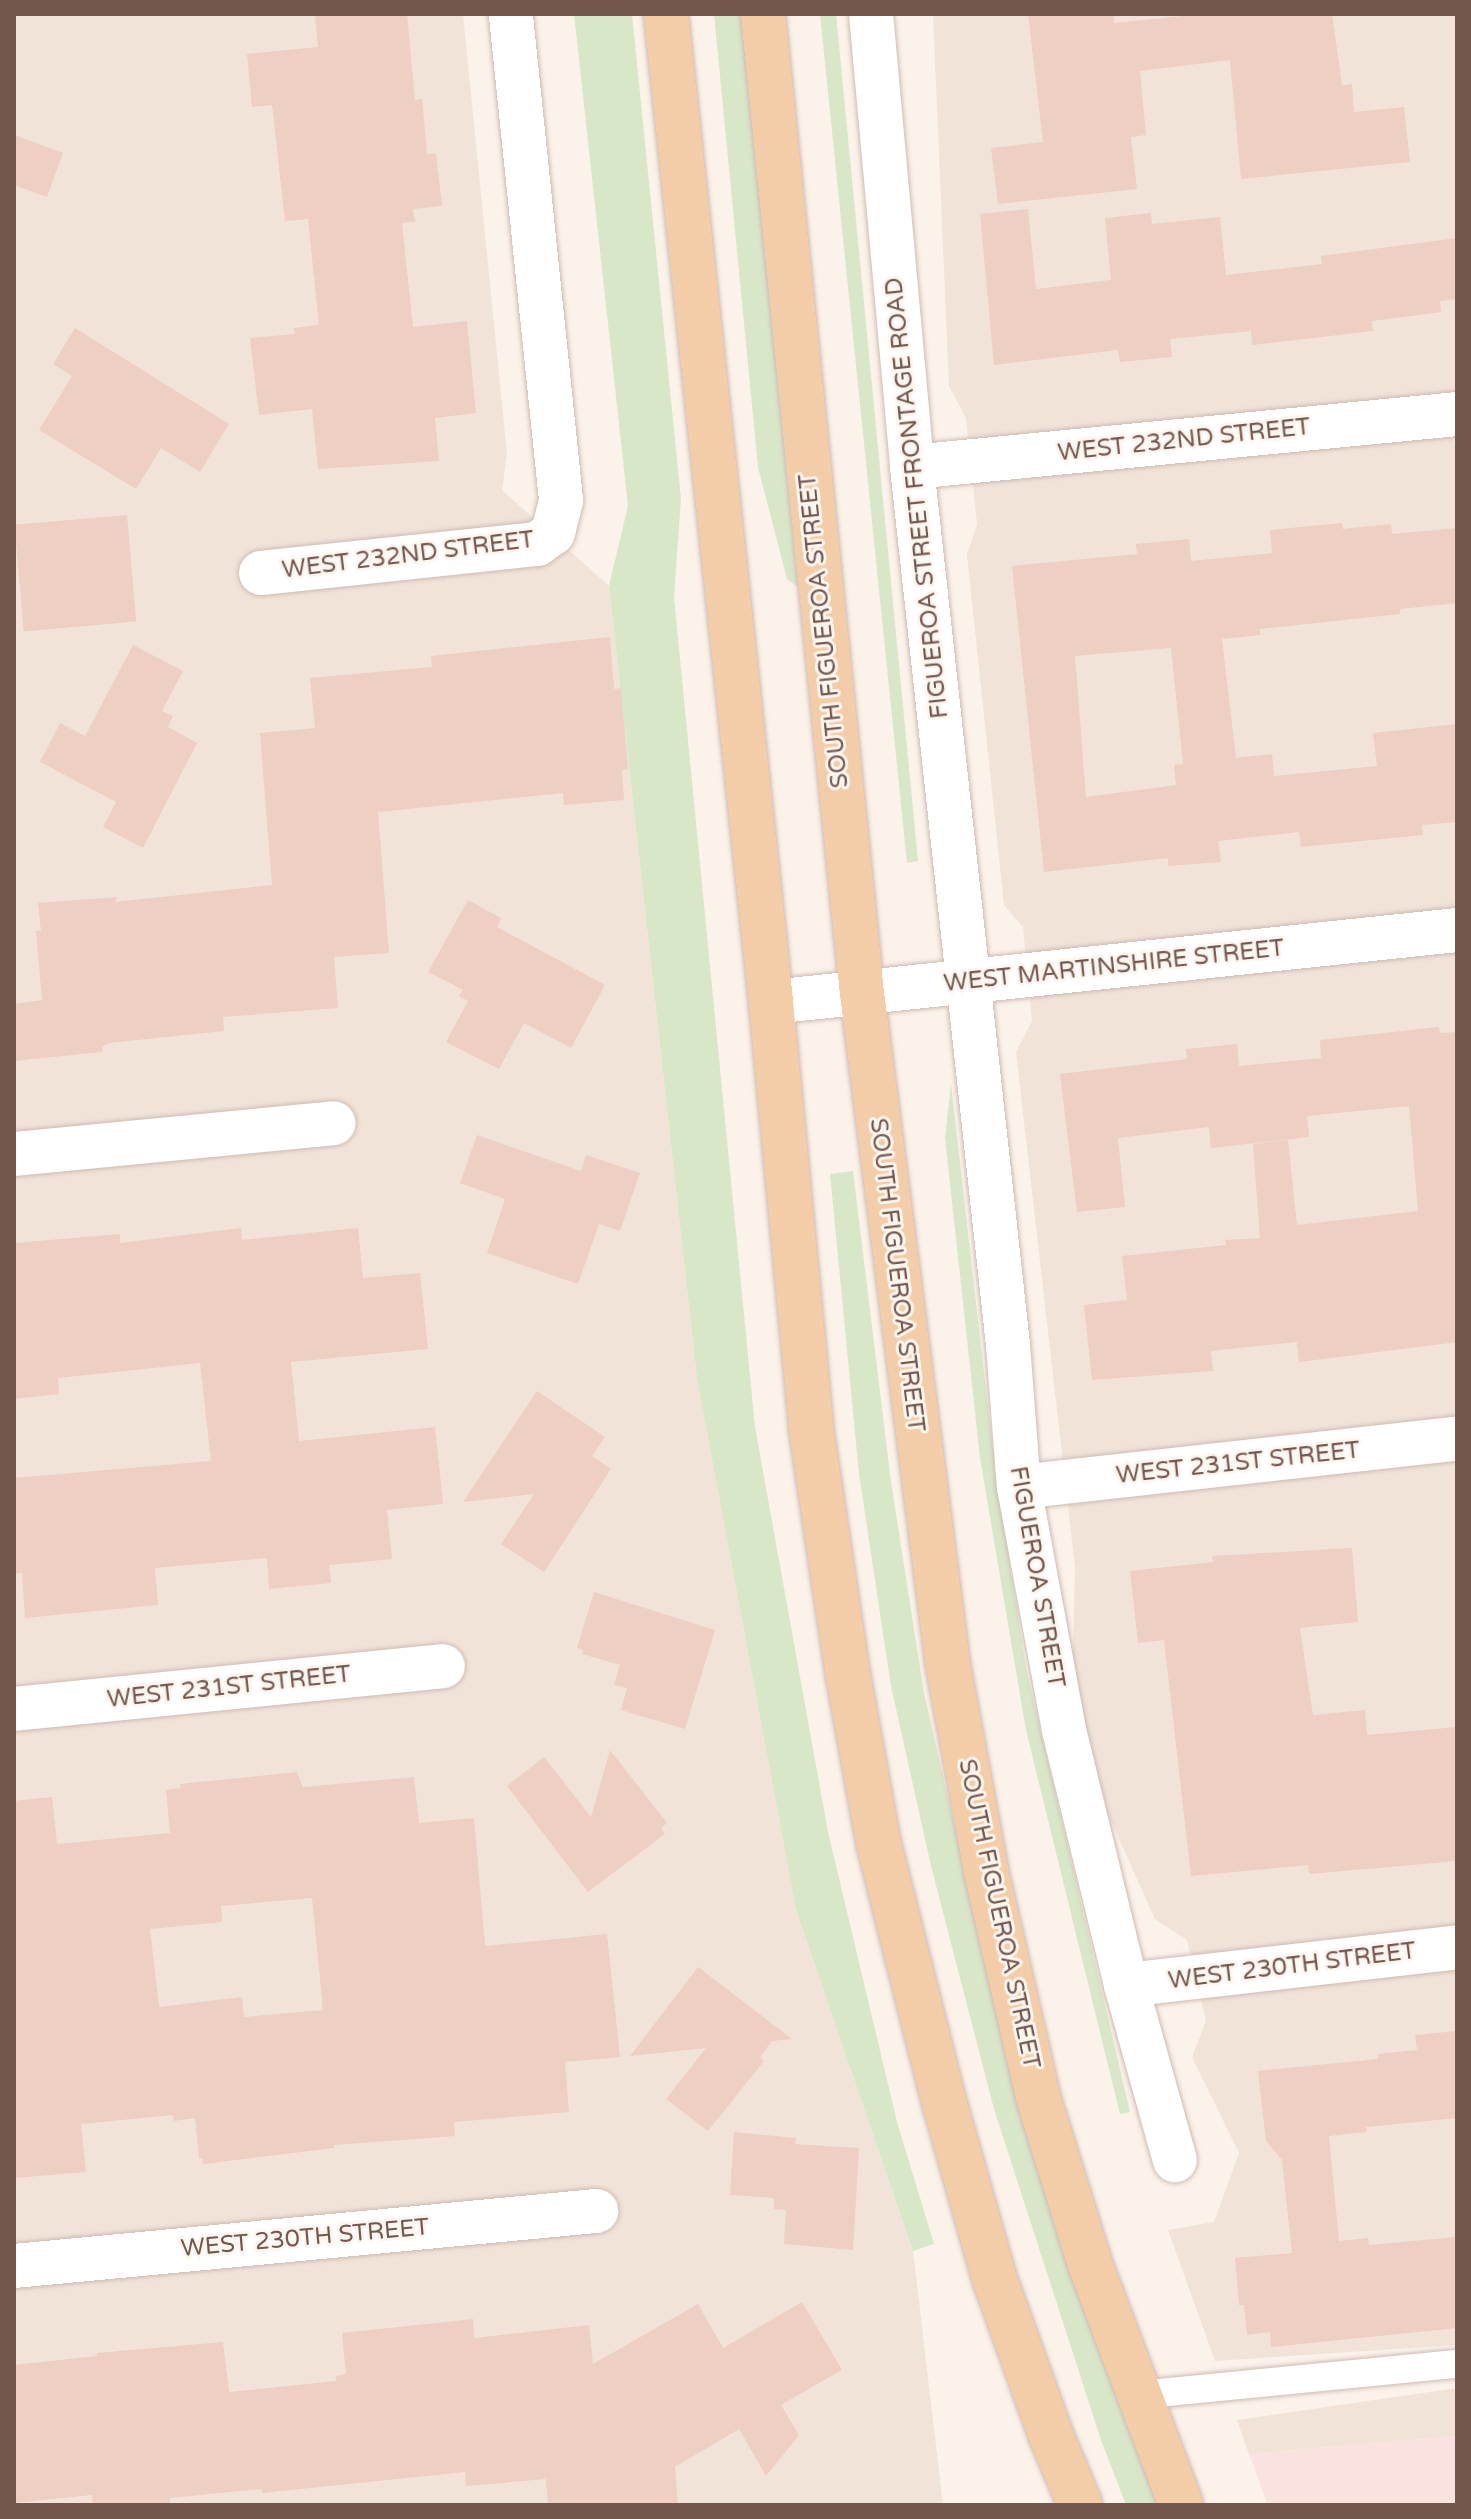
<!DOCTYPE html>
<style>
body{margin:0}
#map{position:relative;width:1471px;height:2519px;overflow:hidden;background:#fbf2e9;font-family:"Varela Round",sans-serif}
div>[style]{position:absolute}
.residential>*{inset:0;background:#f2e3d8}
.commercial>*{inset:0;background:#fae3de}
.green>*{inset:0;background:#d9e7c9}
.building>*{inset:0;background:#edcfc3;transform-origin:0 0}
.roads{filter:drop-shadow(0 0 2px #cebbb3) drop-shadow(0 0 2px #cebbb3)}
.lane>*{height:28px;margin:-14px;padding:0 14px;transform-origin:14px;border-radius:14px;background:#fff}
.street>*{height:44px;margin:-22px;padding:0 22px;transform-origin:22px;border-radius:22px;background:#fff}
.primary>*{height:44px;margin:-22px;padding:0 22px;transform-origin:22px;border-radius:22px;background:#f3cda8}
span{translate:-50% -50%;white-space:nowrap;text-align:center;line-height:1.15;-webkit-text-stroke:6px #fdf6ef;paint-order:stroke}
.street-label{font-size:24px;color:#73574f}
.frame{position:absolute;inset:0;border:16px solid #73574f;pointer-events:none}
</style>
<div id="map">
<div class="residential">
<i style="clip-path:polygon(14px 14px,463px 14px,507px 454px,502px 490px,609px 586px,697px 1379px,796px 1910px,913px 2251px,943px 2505px,14px 2505px)"></i>
<i style="clip-path:polygon(933px 14px,1457px 14px,1457px 2345px,1215px 2361px,1168px 2230px,1214px 2222px,1239px 2153px,1192px 2057px,1206px 2021px,1187px 1940px,1155px 1919px,1071px 1732px,1075px 1567px,1016px 1052px,1032px 1021px,1023px 927px,1004px 905px,967px 555px,977px 524px,966px 418px,949px 386px)"></i>
<i style="clip-path:polygon(1457px 2388px,1457px 2436px,1249px 2454px,1237px 2420px)"></i>
</div>
<div class="commercial">
<i style="clip-path:polygon(1457px 2436px,1457px 2505px,1268px 2505px,1249px 2454px)"></i>
</div>
<div class="green">
<i style="clip-path:polygon(574px 14px,632px 14px,681px 499px,674px 597px,755px 1427px,828px 1832px,897px 2122px,934px 2244px,913px 2251px,796px 1910px,697px 1379px,609px 586px,628px 506px)"></i>
<i style="clip-path:polygon(714px 14px,741px 14px,798px 587px,787px 579px,758px 467px)"></i>
<i style="clip-path:polygon(820px 14px,836px 14px,918px 861px,907px 863px)"></i>
<i style="clip-path:polygon(951px 1084px,995px 1469px,1026px 1668px,1130px 2112px,1120px 2114px,1026px 1730px,980px 1458px,945px 1138px)"></i>
<i style="clip-path:polygon(853px 1171px,891px 1482px,924px 1693px,969px 1890px,1161px 2505px,1126px 2505px,1101px 2440px,994px 2109px,931px 1866px,891px 1686px,859px 1474px,830px 1174px)"></i>
</div>
<div class="building">
<i style="clip-path:polygon(315px 14px,407px 14px,415px 100px,422px 99px,427px 154px,436px 154px,442px 206px,413px 209px,415px 222px,402px 223px,413px 327px,467px 321px,476px 413px,435px 418px,439px 461px,318px 469px,312px 409px,259px 415px,250px 338px,295px 334px,294px 328px,319px 325px,308px 219px,285px 221px,272px 105px,252px 107px,247px 54px,318px 47px)"></i>
<i style="clip-path:polygon(1028px 14px,1113px 14px,1114px 23px,1203px 14px,1332px 14px,1342px 85px,1352px 84px,1354px 112px,1404px 107px,1410px 162px,1241px 179px,1230px 60px,1140px 71px,1146px 135px,1131px 137px,1137px 189px,998px 204px,991px 148px,1043px 142px)"></i>
<i style="clip-path:polygon(14px 135px,63px 153px,47px 197px,14px 185px)"></i>
<i style="clip-path:polygon(1028px 209px,1036px 289px,1111px 280px,1105px 218px,1151px 213px,1152px 224px,1220px 217px,1226px 275px,1322px 264px,1321px 256px,1457px 238px,1457px 299px,1440px 301px,1441px 312px,1372px 321px,1373px 331px,1252px 345px,1251px 331px,1170px 339px,1172px 357px,1120px 362px,1118px 350px,994px 365px,980px 214px)"></i>
<i style="clip-path:polygon(75px 328px,229px 424px,200px 472px,161px 448px,136px 489px,39px 430px,72px 376px,53px 364px)"></i>
<i style="left:127px;top:515px;width:107px;height:113px;rotate:85deg"></i>
<i style="clip-path:polygon(evenodd,1342px 523px,1343px 529px,1391px 524px,1392px 534px,1457px 528px,1457px 603px,1400px 609px,1400px 614px,1260px 629px,1260px 635px,1222px 639px,1236px 758px,1272px 754px,1274px 776px,1377px 766px,1373px 733px,1457px 724px,1457px 822px,1422px 825px,1423px 835px,1301px 847px,1299px 832px,1218px 841px,1221px 862px,1168px 866px,1168px 858px,1044px 872px,1012px 566px,1137px 554px,1136px 544px,1189px 539px,1191px 561px,1272px 553px,1270px 530px,1342px 523px,1171px 648px,1183px 764px,1174px 765px,1176px 785px,1086px 797px,1075px 656px,1171px 648px)"></i>
<i style="clip-path:polygon(610px 637px,614px 689px,621px 688px,628px 769px,622px 770px,624px 800px,564px 805px,563px 793px,378px 812px,389px 953px,334px 957px,338px 1008px,223px 1017px,224px 1031px,109px 1043px,102px 1047px,102px 1052px,14px 1061px,14px 1004px,42px 1000px,36px 931px,41px 931px,38px 903px,117px 897px,115px 902px,272px 885px,260px 733px,315px 728px,310px 678px,432px 667px,431px 656px)"></i>
<i style="clip-path:polygon(133px 645px,183px 671px,162px 711px,173px 716px,168px 727px,197px 743px,143px 848px,103px 827px,116px 802px,40px 762px,60px 723px,85px 736px)"></i>
<i style="clip-path:polygon(468px 900px,501px 918px,497px 927px,605px 985px,571px 1048px,524px 1023px,499px 1069px,446px 1042px,468px 1001px,459px 996px,463px 990px,428px 972px)"></i>
<i style="clip-path:polygon(1439px 1027px,1440px 1033px,1457px 1032px,1457px 1342px,1299px 1362px,1297px 1342px,1211px 1351px,1213px 1371px,1092px 1380px,1084px 1305px,1127px 1300px,1122px 1256px,1226px 1245px,1225px 1240px,1260px 1238px,1253px 1144px,1288px 1140px,1297px 1225px,1418px 1211px,1409px 1106px,1307px 1116px,1309px 1137px,1211px 1148px,1209px 1127px,1118px 1138px,1125px 1207px,1077px 1212px,1060px 1074px,1187px 1059px,1186px 1049px,1237px 1044px,1239px 1066px,1321px 1058px,1320px 1040px)"></i>
<i style="clip-path:polygon(477px 1135px,581px 1171px,586px 1155px,640px 1173px,620px 1231px,599px 1224px,578px 1284px,487px 1253px,505px 1199px,460px 1183px)"></i>
<i style="clip-path:polygon(241px 1228px,242px 1240px,358px 1228px,363px 1278px,420px 1273px,428px 1349px,291px 1362px,299px 1441px,435px 1427px,443px 1504px,387px 1510px,392px 1559px,329px 1565px,331px 1583px,269px 1589px,267px 1558px,155px 1568px,158px 1605px,25px 1618px,22px 1573px,14px 1574px,14px 1478px,211px 1461px,200px 1363px,58px 1378px,59px 1394px,14px 1399px,14px 1243px,120px 1234px,120px 1243px)"></i>
<i style="clip-path:polygon(537px 1391px,605px 1437px,592px 1456px,611px 1469px,544px 1572px,501px 1544px,534px 1494px,463px 1502px)"></i>
<i style="clip-path:polygon(1352px 1548px,1358px 1622px,1300px 1628px,1313px 1715px,1365px 1710px,1367px 1735px,1457px 1727px,1457px 1861px,1309px 1874px,1308px 1865px,1191px 1876px,1164px 1640px,1138px 1643px,1130px 1571px,1213px 1562px,1212px 1556px)"></i>
<i style="clip-path:polygon(594px 1592px,715px 1630px,685px 1729px,621px 1710px,627px 1688px,614px 1685px,620px 1665px,582px 1654px,583px 1650px,577px 1648px)"></i>
<i style="clip-path:polygon(610px 1750px,667px 1823px,661px 1828px,665px 1834px,588px 1892px,507px 1786px,544px 1757px,591px 1817px)"></i>
<i style="clip-path:polygon(evenodd,297px 1772px,303px 1787px,414px 1777px,419px 1823px,474px 1818px,485px 1946px,607px 1934px,620px 2057px,565px 2062px,569px 2112px,454px 2122px,455px 2136px,334px 2145px,334px 2148px,203px 2164px,203px 2158px,199px 2158px,195px 2118px,174px 2121px,173px 2115px,81px 2124px,86px 2172px,14px 2178px,14px 1801px,52px 1797px,57px 1844px,170px 1833px,166px 1790px,181px 1788px,180px 1784px,297px 1772px,312px 1898px,323px 2010px,244px 2017px,242px 1997px,159px 2007px,150px 1929px,222px 1922px,221px 1906px,312px 1898px)"></i>
<i style="clip-path:polygon(698px 1967px,792px 2039px,772px 2041px,760px 2057px,764px 2061px,708px 2131px,666px 2099px,706px 2048px,630px 2056px)"></i>
<i style="clip-path:polygon(1457px 2031px,1457px 2118px,1366px 2127px,1366px 2132px,1329px 2136px,1339px 2241px,1368px 2238px,1369px 2245px,1457px 2237px,1457px 2328px,1271px 2347px,1270px 2332px,1247px 2335px,1244px 2305px,1239px 2305px,1235px 2258px,1292px 2253px,1282px 2160px,1266px 2141px,1258px 2071px,1378px 2059px,1378px 2054px,1417px 2050px,1415px 2035px)"></i>
<i style="clip-path:polygon(734px 2132px,796px 2138px,795px 2144px,859px 2148px,853px 2250px,784px 2244px,786px 2210px,774px 2209px,774px 2198px,730px 2195px)"></i>
<i style="clip-path:polygon(802px 2302px,842px 2370px,781px 2405px,799px 2435px,766px 2476px,739px 2429px,675px 2467px,678px 2505px,548px 2505px,546px 2479px,466px 2486px,465px 2472px,262px 2493px,262px 2489px,170px 2498px,170px 2505px,93px 2505px,92px 2495px,14px 2503px,14px 2365px,97px 2356px,97px 2353px,223px 2342px,229px 2392px,336px 2381px,336px 2376px,346px 2374px,342px 2333px,473px 2319px,474px 2338px,589px 2325px,593px 2364px,698px 2304px,723px 2348px)"></i>
</div>
<div class="roads">
<div class="lane">
<i style="left:1138px;top:2395px;width:321px;rotate:-5.6deg"></i>
</div>
<div class="street">
<i style="left:871px;top:14px;width:455px;rotate:84.8deg"></i>
<i style="left:912px;top:467px;width:883px;rotate:83.76deg"></i>
<i style="left:1008px;top:1345px;width:142px;rotate:85.6deg"></i>
<i style="left:1019px;top:1487px;width:247px;rotate:79.5deg"></i>
<i style="left:1064px;top:1730px;width:262px;rotate:76.3deg"></i>
<i style="left:1126px;top:1985px;width:182px;rotate:74.4deg"></i>
<i style="left:912px;top:467px;width:548px;rotate:-5.55deg"></i>
<i style="left:261px;top:573px;width:278px;rotate:-6deg"></i>
<i style="left:537px;top:544px;width:19px;rotate:-35deg"></i>
<i style="left:553px;top:533px;width:34px;rotate:-76deg"></i>
<i style="left:561px;top:500px;width:489px;rotate:-95.9deg"></i>
<i style="left:771px;top:1002px;width:690px;rotate:-5.99deg"></i>
<i style="left:14px;top:1154px;width:321px;rotate:-5.5deg"></i>
<i style="left:1019px;top:1487px;width:441px;rotate:-6.3deg"></i>
<i style="left:14px;top:1709px;width:431px;rotate:-5.7deg"></i>
<i style="left:1126px;top:1985px;width:333px;rotate:-6.5deg"></i>
<i style="left:14px;top:2266px;width:585px;rotate:-5.4deg"></i>
</div>
<div class="primary">
<i style="left:666px;top:14px;width:994px;rotate:83.93deg"></i>
<i style="left:771px;top:1002px;width:428px;rotate:84.6deg"></i>
<i style="left:811px;top:1428px;width:250px;rotate:81.5deg"></i>
<i style="left:848px;top:1675px;width:173px;rotate:79.7deg"></i>
<i style="left:879px;top:1845px;width:268px;rotate:75.8deg"></i>
<i style="left:945px;top:2105px;width:182px;rotate:74.1deg"></i>
<i style="left:995px;top:2280px;width:168px;rotate:70.2deg"></i>
<i style="left:1052px;top:2438px;width:73px;rotate:67.3deg"></i>
<i style="left:763px;top:14px;width:984px;rotate:84.23deg"></i>
<i style="left:862px;top:993px;width:677px;rotate:82.71deg"></i>
<i style="left:948px;top:1665px;width:209px;rotate:79.5deg"></i>
<i style="left:986px;top:1871px;width:232px;rotate:77deg"></i>
<i style="left:1038px;top:2097px;width:175px;rotate:72.7deg"></i>
<i style="left:1090px;top:2264px;width:258px;rotate:69.3deg"></i>
</div>
</div>
<div class="street-label">
<span style="left:1184px;top:440px;rotate:-6deg">WEST 232ND STREET</span>
<span style="left:917px;top:498px;rotate:-96deg">FIGUEROA STREET FRONTAGE ROAD</span>
<span style="left:408px;top:555px;rotate:-7deg">WEST 232ND STREET</span>
<span style="left:824px;top:631px;rotate:-96deg">SOUTH FIGUEROA STREET</span>
<span style="left:1114px;top:966px;rotate:-6deg">WEST MARTINSHIRE STREET</span>
<span style="left:897px;top:1275px;rotate:83deg">SOUTH FIGUEROA STREET</span>
<span style="left:1238px;top:1463px;rotate:-6deg">WEST 231ST STREET</span>
<span style="left:1037px;top:1577px;rotate:80deg">FIGUEROA STREET</span>
<span style="left:229px;top:1687px;rotate:-6deg">WEST 231ST STREET</span>
<span style="left:999px;top:1914px;rotate:78deg">SOUTH FIGUEROA STREET</span>
<span style="left:1292px;top:1966px;rotate:-7deg">WEST 230TH STREET</span>
<span style="left:305px;top:2238px;rotate:-5deg">WEST 230TH STREET</span>
</div>
<div class="frame"></div>
</div>
